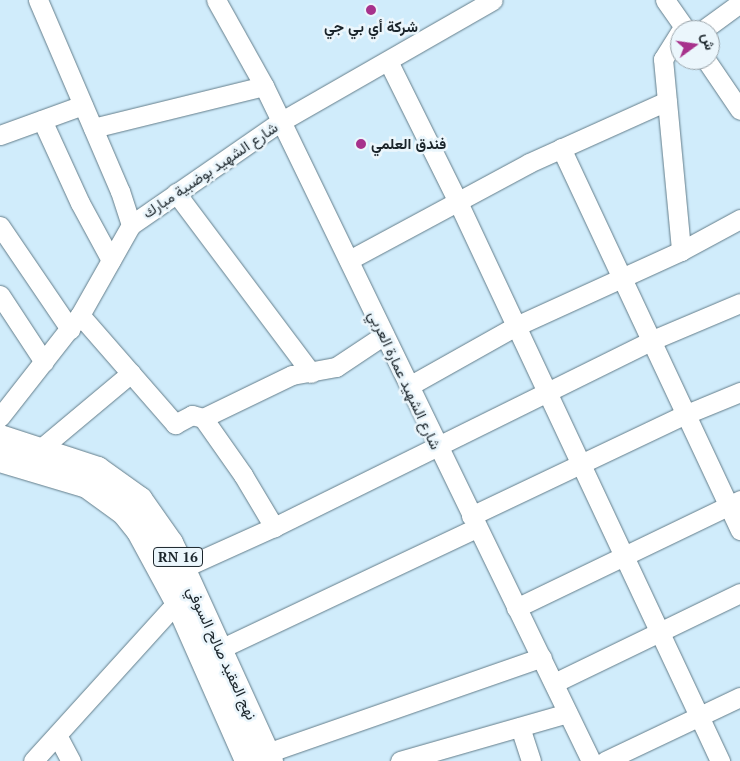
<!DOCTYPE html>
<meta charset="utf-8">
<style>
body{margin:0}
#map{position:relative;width:740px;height:761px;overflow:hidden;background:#d0ecfb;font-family:"PT Serif",Vazirmatn,serif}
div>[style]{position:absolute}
.roads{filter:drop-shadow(0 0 1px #637d8a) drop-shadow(0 0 1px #637d8a)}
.minor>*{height:19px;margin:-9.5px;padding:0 9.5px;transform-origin:9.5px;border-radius:9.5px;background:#fff}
.major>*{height:24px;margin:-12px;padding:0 12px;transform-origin:12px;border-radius:12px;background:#fff}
.dots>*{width:14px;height:14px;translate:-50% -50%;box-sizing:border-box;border:2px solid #ebf6fc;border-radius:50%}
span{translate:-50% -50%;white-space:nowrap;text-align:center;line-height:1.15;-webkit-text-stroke:5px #ebf6fc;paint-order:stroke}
.shield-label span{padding:1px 4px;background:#ebf6fc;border:1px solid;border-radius:4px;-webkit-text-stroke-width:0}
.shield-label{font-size:14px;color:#1b252b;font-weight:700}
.poi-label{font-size:15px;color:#1b252b;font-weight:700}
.left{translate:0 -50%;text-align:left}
.street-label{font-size:15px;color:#1b252b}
.north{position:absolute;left:670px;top:20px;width:50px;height:50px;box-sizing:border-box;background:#ebf6fc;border:1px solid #98a2a8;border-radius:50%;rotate:76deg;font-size:14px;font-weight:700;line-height:20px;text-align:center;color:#1b252b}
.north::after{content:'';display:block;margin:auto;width:18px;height:22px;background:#a7328c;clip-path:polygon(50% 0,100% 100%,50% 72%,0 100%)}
</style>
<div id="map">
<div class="roads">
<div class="minor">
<i style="left:38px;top:0;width:208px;rotate:66.8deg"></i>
<i style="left:120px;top:191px;width:36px;rotate:72deg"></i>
<i style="left:216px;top:0;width:98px;rotate:60.8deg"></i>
<i style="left:264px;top:86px;width:750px;rotate:64.15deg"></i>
<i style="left:665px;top:0;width:37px;rotate:55deg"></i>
<i style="left:703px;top:30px;width:46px;rotate:-36.1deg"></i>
<i style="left:680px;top:32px;width:32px;rotate:122deg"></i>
<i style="left:663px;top:59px;width:193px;rotate:84.6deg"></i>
<i style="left:706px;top:60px;width:60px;rotate:55.8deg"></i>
<i style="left:388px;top:61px;width:155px;rotate:63.6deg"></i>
<i style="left:457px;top:200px;width:620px;rotate:64.88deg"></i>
<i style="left:42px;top:120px;width:91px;rotate:65.4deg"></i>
<i style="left:80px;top:203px;width:65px;rotate:61.5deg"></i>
<i style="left:93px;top:128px;width:176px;rotate:-13.8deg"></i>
<i style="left:0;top:135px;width:88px;rotate:-19.9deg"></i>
<i style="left:561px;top:148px;width:422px;rotate:64.9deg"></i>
<i style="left:176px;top:193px;width:225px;rotate:53.1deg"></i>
<i style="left:0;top:226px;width:125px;rotate:55.8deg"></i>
<i style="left:349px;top:260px;width:204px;rotate:-28.3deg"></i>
<i style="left:529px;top:163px;width:151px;rotate:-24.2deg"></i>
<i style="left:0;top:295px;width:80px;rotate:56.7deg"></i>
<i style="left:80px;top:315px;width:145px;rotate:48.9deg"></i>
<i style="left:175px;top:424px;width:19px;rotate:-28deg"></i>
<i style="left:192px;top:415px;width:11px;rotate:15deg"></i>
<i style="left:203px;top:418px;width:70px;rotate:54.9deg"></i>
<i style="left:243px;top:475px;width:61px;rotate:59.2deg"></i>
<i style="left:409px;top:386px;width:120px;rotate:-29.3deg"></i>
<i style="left:514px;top:327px;width:183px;rotate:-24.5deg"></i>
<i style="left:681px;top:251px;width:67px;rotate:-28.5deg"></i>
<i style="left:0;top:417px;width:130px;rotate:-51.9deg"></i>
<i style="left:80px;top:315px;width:103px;rotate:-60.5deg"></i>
<i style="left:131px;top:225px;width:181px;rotate:-34.7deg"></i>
<i style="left:280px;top:122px;width:245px;rotate:-29.8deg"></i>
<i style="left:203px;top:418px;width:99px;rotate:-25.8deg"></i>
<i style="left:292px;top:375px;width:45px;rotate:-10.3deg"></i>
<i style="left:336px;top:367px;width:58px;rotate:-33.7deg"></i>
<i style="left:39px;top:450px;width:120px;rotate:-39.9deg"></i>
<i style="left:471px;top:516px;width:236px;rotate:-25.4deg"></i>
<i style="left:684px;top:415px;width:61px;rotate:-22.3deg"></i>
<i style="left:183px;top:568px;width:100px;rotate:-24.3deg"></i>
<i style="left:274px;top:527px;width:419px;rotate:-26.3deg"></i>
<i style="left:650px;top:341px;width:98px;rotate:-22.9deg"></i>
<i style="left:516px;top:608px;width:249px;rotate:-25.7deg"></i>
<i style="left:220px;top:649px;width:283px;rotate:-25.3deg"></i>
<i style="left:554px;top:683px;width:207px;rotate:-25.8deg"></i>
<i style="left:520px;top:727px;width:36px;rotate:72deg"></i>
<i style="left:57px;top:735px;width:30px;rotate:62deg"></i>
<i style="left:267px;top:753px;width:291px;rotate:-19.2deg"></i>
<i style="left:33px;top:761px;width:215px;rotate:-47.8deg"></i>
<i style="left:400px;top:761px;width:174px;rotate:-16deg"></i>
<i style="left:605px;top:761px;width:149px;rotate:-25.4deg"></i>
</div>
<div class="major">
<i style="left:0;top:437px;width:103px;rotate:18.1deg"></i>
<i style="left:98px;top:469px;width:52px;rotate:35.5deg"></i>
<i style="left:140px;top:499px;width:54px;rotate:54.8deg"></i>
<i style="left:171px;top:543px;width:28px;rotate:64deg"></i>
<i style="left:183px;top:568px;width:212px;rotate:65.5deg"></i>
<i style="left:0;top:460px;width:91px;rotate:16.6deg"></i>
<i style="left:87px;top:486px;width:46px;rotate:36.1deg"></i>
<i style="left:124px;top:513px;width:22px;rotate:51deg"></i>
<i style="left:138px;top:530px;width:82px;rotate:61.6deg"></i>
<i style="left:177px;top:602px;width:174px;rotate:66.2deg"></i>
</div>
</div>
<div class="dots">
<i style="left:371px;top:10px;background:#a7328c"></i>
<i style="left:361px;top:144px;background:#a7328c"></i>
</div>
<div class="shield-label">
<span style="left:178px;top:557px">RN 16</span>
</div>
<div class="poi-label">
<span style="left:371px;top:27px">شركة أي بي جي</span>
<span class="left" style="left:371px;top:144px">فندق العلمي</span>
</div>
<div class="street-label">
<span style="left:210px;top:170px;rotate:-34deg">شارع الشهيد بوضبية مبارك</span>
<span style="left:405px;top:380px;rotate:65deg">شارع الشهيد عمارة العربي</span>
<span style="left:222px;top:653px;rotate:65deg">نهج العقيد صالح السوفي</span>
</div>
<div class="north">ش</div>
</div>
